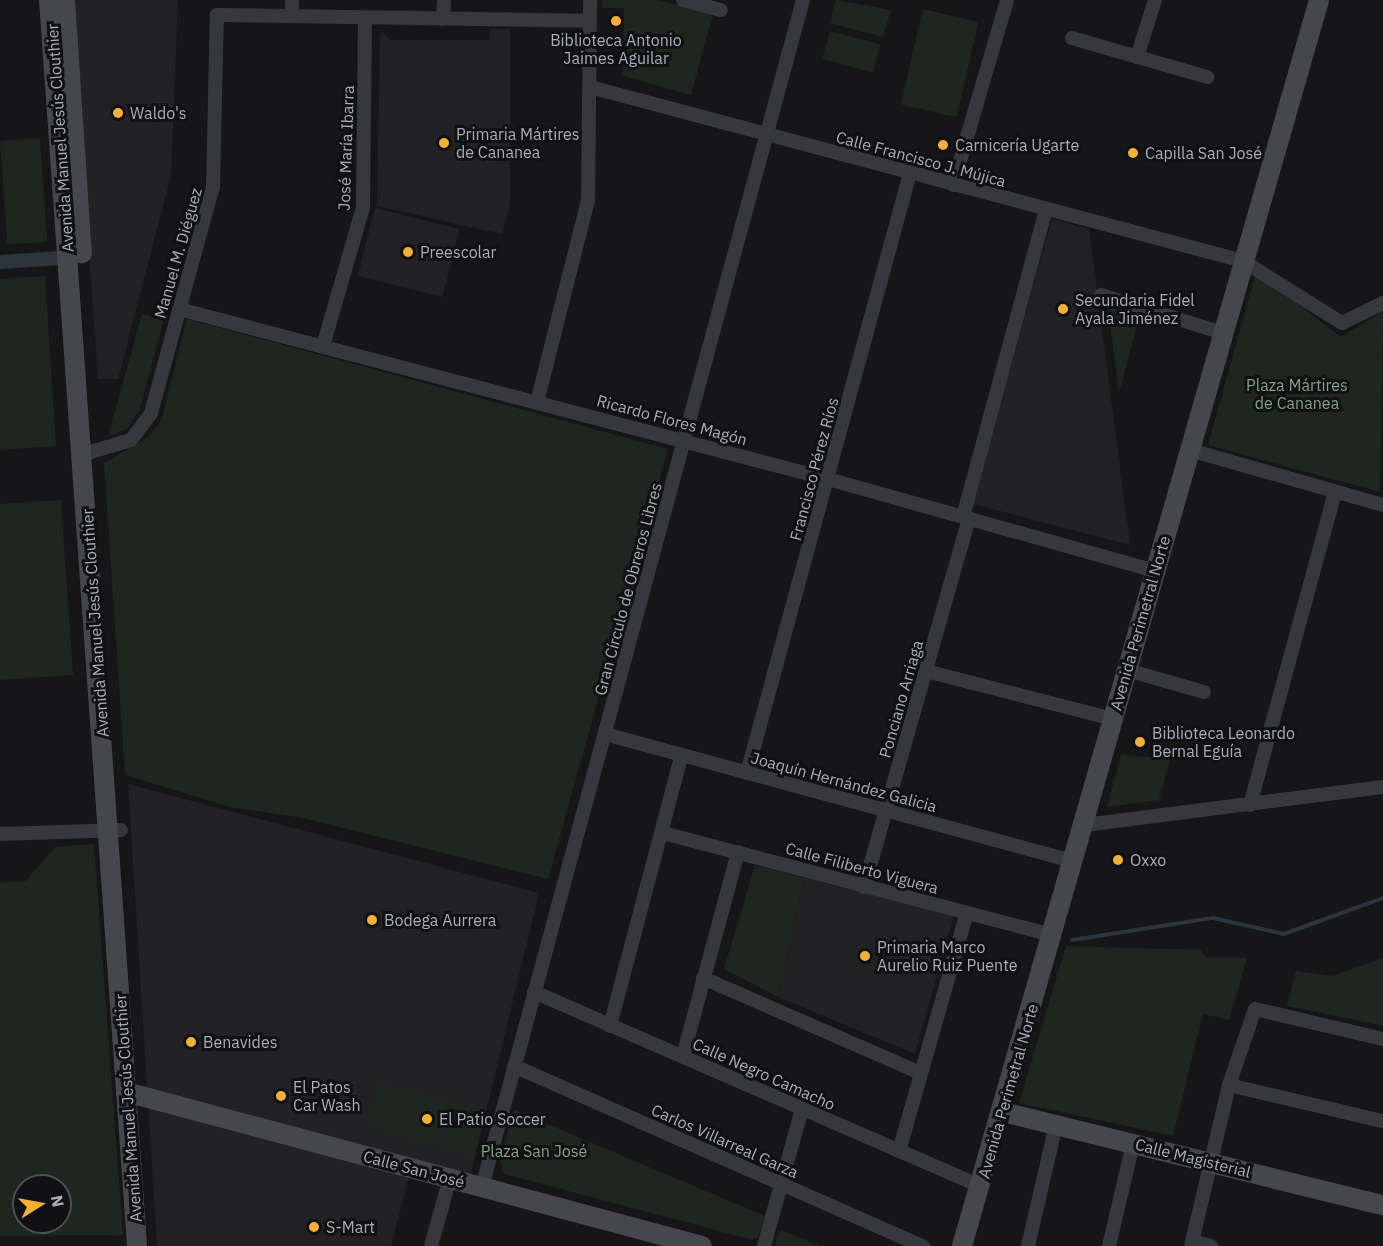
<!DOCTYPE html>
<meta charset="utf-8">
<style>
body{margin:0}
#map{position:relative;width:1383px;height:1246px;overflow:hidden;background:#161618;font-family:"IBM Plex Sans",sans-serif}
div>[style]{position:absolute}
.built>*{inset:0;background:#222225;transform-origin:0 0}
.green>*{inset:0;background:#1e261f;transform-origin:0 0}
.stream>*{height:4px;margin:-2px;padding:0 2px;transform-origin:2px;border-radius:2px;background:#2c353c}
.canal>*{height:14px;margin:-7px;padding:0 7px;transform-origin:7px;border-radius:7px;background:#2c353c}
.street>*{height:14px;margin:-7px;padding:0 7px;transform-origin:7px;border-radius:7px;background:#37383d}
.secondary>*{height:20px;margin:-10px;padding:0 10px;transform-origin:10px;border-radius:10px;background:#45474d}
.dots>*{width:16px;height:16px;translate:-50% -50%;box-sizing:border-box;border:3px solid #111113;border-radius:50%}
span{translate:-50% -50%;white-space:nowrap;text-align:center;line-height:1.15;-webkit-text-stroke:6px #111113;paint-order:stroke}
.poi-label{font-size:16px;color:#a8adb8}
.left{translate:0 -50%;text-align:left}
.street-label{font-size:16px;color:#a8adb8}
.park-label{font-size:16px;color:#7fa381}
.north{position:absolute;left:12px;top:1174px;width:60px;height:60px;box-sizing:border-box;background:#111113;border:2px solid #4d4f55;border-radius:50%;rotate:79deg;font-size:16px;font-weight:700;line-height:24px;text-align:center;color:#a8adb8}
.north::after{content:'';display:block;margin:auto;width:21px;height:27px;background:#f2b134;clip-path:polygon(50% 0,100% 100%,50% 72%,0 100%)}
</style>
<div id="map">
<div class="built">
<i style="clip-path:polygon(71px 0,178px 0,171px 175px,118px 379px,98px 379px)"></i>
<i style="clip-path:polygon(490px 29px,510px 29px,510px 204px,502px 234px,377px 206px,380px 30px,390px 40px,489px 40px)"></i>
<i style="left:375px;top:208px;width:87px;height:70px;rotate:14deg"></i>
<i style="clip-path:polygon(1052px 219px,1089px 229px,1130px 545px,973px 504px)"></i>
<i style="clip-path:polygon(128px 784px,539px 893px,467px 1190px,409px 1176px,391px 1246px,157px 1246px)"></i>
<i style="clip-path:polygon(804px 878px,954px 915px,915px 1054px,778px 997px)"></i>
</div>
<div class="green">
<i style="clip-path:polygon(602px 0,658px 0,713px 13px,691px 95px,623px 76px,624px 8px,602px 8px)"></i>
<i style="clip-path:polygon(836px 0,891px 10px,883px 37px,830px 23px)"></i>
<i style="left:923px;top:9px;width:57px;height:98px;rotate:13deg"></i>
<i style="left:830px;top:31px;width:52px;height:29px;rotate:15deg"></i>
<i style="left:40px;top:138px;width:104px;height:40px;rotate:86deg"></i>
<i style="clip-path:polygon(1256px 272px,1341px 337px,1383px 311px,1380px 492px,1208px 445px)"></i>
<i style="clip-path:polygon(45px 276px,56px 446px,0 450px,0 279px)"></i>
<i style="clip-path:polygon(1107px 300px,1141px 311px,1119px 393px)"></i>
<i style="clip-path:polygon(142px 314px,164px 319px,140px 409px,127px 429px,108px 436px)"></i>
<i style="clip-path:polygon(187px 319px,668px 449px,548px 879px,303px 818px,230px 807px,125px 775px,104px 463px,147px 438px,161px 421px)"></i>
<i style="clip-path:polygon(61px 500px,73px 675px,0 680px,0 504px)"></i>
<i style="clip-path:polygon(1121px 754px,1170px 760px,1159px 800px,1107px 807px)"></i>
<i style="clip-path:polygon(evenodd,94px 844px,123px 1235px,0 1236px,0 882px,26px 881px,55px 847px,94px 844px,24px 1186px,60px 1186px,60px 1222px,24px 1222px,24px 1186px)"></i>
<i style="clip-path:polygon(755px 865px,804px 878px,778px 997px,724px 969px)"></i>
<i style="clip-path:polygon(1066px 946px,1201px 950px,1206px 958px,1247px 958px,1229px 1020px,1203px 1014px,1173px 1136px,1019px 1103px)"></i>
<i style="clip-path:polygon(1383px 958px,1383px 1026px,1287px 1006px,1296px 971px,1332px 976px)"></i>
<i style="left:380px;top:1082px;width:109px;height:46px;rotate:16deg"></i>
<i style="clip-path:polygon(514px 1110px,765px 1216px,758px 1237px,753px 1240px,504px 1174px,500px 1160px)"></i>
<i style="clip-path:polygon(780px 1230px,821px 1246px,775px 1246px)"></i>
</div>
<div class="stream">
<i style="left:1072px;top:940px;width:143px;rotate:-8.9deg"></i>
<i style="left:1213px;top:918px;width:73px;rotate:12.7deg"></i>
<i style="left:1284px;top:934px;width:105px;rotate:-20deg"></i>
</div>
<div class="canal">
<i style="left:0;top:262px;width:61px;rotate:-3.8deg"></i>
</div>
<div class="street">
<i style="left:683px;top:0;width:39px;rotate:15deg"></i>
<i style="left:292px;top:16px;width:16px;rotate:-90deg"></i>
<i style="left:443px;top:19px;width:19px;rotate:-87deg"></i>
<i style="left:1072px;top:38px;width:141px;rotate:16.1deg"></i>
<i style="left:1137px;top:57px;width:60px;rotate:-72.5deg"></i>
<i style="left:590px;top:87px;width:676px;rotate:14.92deg"></i>
<i style="left:1243px;top:261px;width:117px;rotate:32.1deg"></i>
<i style="left:1342px;top:323px;width:46px;rotate:-26deg"></i>
<i style="left:953px;top:185px;width:193px;rotate:-73.7deg"></i>
<i style="left:1101px;top:295px;width:128px;rotate:17.3deg"></i>
<i style="left:179px;top:309px;width:671px;rotate:14.68deg"></i>
<i style="left:828px;top:479px;width:340px;rotate:15.7deg"></i>
<i style="left:323px;top:346px;width:145px;rotate:-73.9deg"></i>
<i style="left:363px;top:207px;width:188px;rotate:-89.4deg"></i>
<i style="left:537px;top:402px;width:207px;rotate:-75.8deg"></i>
<i style="left:588px;top:201px;width:201px;rotate:-89.4deg"></i>
<i style="left:1190px;top:450px;width:201px;rotate:15.9deg"></i>
<i style="left:84px;top:454px;width:49px;rotate:-16.6deg"></i>
<i style="left:131px;top:440px;width:34px;rotate:-53deg"></i>
<i style="left:151px;top:413px;width:235px;rotate:-74.7deg"></i>
<i style="left:213px;top:186px;width:171px;rotate:-88.7deg"></i>
<i style="left:217px;top:15px;width:372px;rotate:0.9deg"></i>
<i style="left:963px;top:517px;width:318px;rotate:-74.9deg"></i>
<i style="left:1127px;top:670px;width:80px;rotate:15.9deg"></i>
<i style="left:926px;top:671px;width:193px;rotate:14.4deg"></i>
<i style="left:605px;top:734px;width:486px;rotate:15.2deg"></i>
<i style="left:747px;top:773px;width:622px;rotate:-74.8deg"></i>
<i style="left:1250px;top:805px;width:324px;rotate:-74.8deg"></i>
<i style="left:1085px;top:825px;width:300px;rotate:-7.3deg"></i>
<i style="left:663px;top:833px;width:402px;rotate:14.7deg"></i>
<i style="left:0;top:834px;width:121px;rotate:-1.9deg"></i>
<i style="left:864px;top:887px;width:383px;rotate:-74.1deg"></i>
<i style="left:703px;top:978px;width:237px;rotate:23.6deg"></i>
<i style="left:534px;top:992px;width:486px;rotate:23.5deg"></i>
<i style="left:610px;top:1026px;width:278px;rotate:-75.2deg"></i>
<i style="left:683px;top:1056px;width:211px;rotate:-74.9deg"></i>
<i style="left:514px;top:1066px;width:447px;rotate:23.8deg"></i>
<i style="left:1229px;top:1085px;width:158px;rotate:13.2deg"></i>
<i style="left:899px;top:1151px;width:248px;rotate:-74.1deg"></i>
<i style="left:482px;top:1187px;width:1230px;rotate:-74.87deg"></i>
<i style="left:1192px;top:1241px;width:20px;rotate:15deg"></i>
<i style="left:431px;top:1246px;width:71px;rotate:-74.4deg"></i>
<i style="left:764px;top:1246px;width:142px;rotate:-74.5deg"></i>
<i style="left:1028px;top:1246px;width:124px;rotate:-77deg"></i>
<i style="left:1109px;top:1246px;width:105px;rotate:-76.8deg"></i>
<i style="left:1191px;top:1246px;width:165px;rotate:-76.7deg"></i>
<i style="left:1229px;top:1085px;width:80px;rotate:-71.1deg"></i>
<i style="left:1255px;top:1009px;width:131px;rotate:13.2deg"></i>
</div>
<div class="secondary">
<i style="left:49px;top:0;width:1249px;rotate:85.96deg"></i>
<i style="left:65px;top:0;width:254px;rotate:86.2deg"></i>
<i style="left:126px;top:1092px;width:596px;rotate:14.97deg"></i>
<i style="left:1003px;top:1112px;width:391px;rotate:13.8deg"></i>
<i style="left:962px;top:1246px;width:1296px;rotate:-74.01deg"></i>
</div>
<div class="dots">
<i style="left:616px;top:21px;background:#f2b134"></i>
<i style="left:118px;top:113px;background:#f2b134"></i>
<i style="left:444px;top:143px;background:#f2b134"></i>
<i style="left:943px;top:145px;background:#f2b134"></i>
<i style="left:1133px;top:153px;background:#f2b134"></i>
<i style="left:408px;top:252px;background:#f2b134"></i>
<i style="left:1063px;top:309px;background:#f2b134"></i>
<i style="left:1140px;top:742px;background:#f2b134"></i>
<i style="left:1118px;top:860px;background:#f2b134"></i>
<i style="left:372px;top:920px;background:#f2b134"></i>
<i style="left:865px;top:956px;background:#f2b134"></i>
<i style="left:191px;top:1042px;background:#f2b134"></i>
<i style="left:281px;top:1096px;background:#f2b134"></i>
<i style="left:427px;top:1119px;background:#f2b134"></i>
<i style="left:314px;top:1227px;background:#f2b134"></i>
</div>
<div class="poi-label">
<span style="left:616px;top:49px">Biblioteca Antonio<br>Jaimes Aguilar</span>
<span class="left" style="left:130px;top:113px">Waldo's</span>
<span class="left" style="left:456px;top:143px">Primaria Mártires<br>de Cananea</span>
<span class="left" style="left:955px;top:145px">Carnicería Ugarte</span>
<span class="left" style="left:1145px;top:153px">Capilla San José</span>
<span class="left" style="left:420px;top:252px">Preescolar</span>
<span class="left" style="left:1075px;top:309px">Secundaria Fidel<br>Ayala Jiménez</span>
<span class="left" style="left:1152px;top:742px">Biblioteca Leonardo<br>Bernal Eguía</span>
<span class="left" style="left:1130px;top:860px">Oxxo</span>
<span class="left" style="left:384px;top:920px">Bodega Aurrera</span>
<span class="left" style="left:877px;top:956px">Primaria Marco<br>Aurelio Ruiz Puente</span>
<span class="left" style="left:203px;top:1042px">Benavides</span>
<span class="left" style="left:293px;top:1096px">El Patos<br>Car Wash</span>
<span class="left" style="left:439px;top:1119px">El Patio Soccer</span>
<span class="left" style="left:326px;top:1227px">S-Mart</span>
</div>
<div class="street-label">
<span style="left:60px;top:138px;rotate:-94deg">Avenida Manuel Jesús Clouthier</span>
<span style="left:346px;top:148px;rotate:-88deg">José María Ibarra</span>
<span style="left:921px;top:159px;rotate:15deg">Calle Francisco J. Mújica</span>
<span style="left:178px;top:253px;rotate:-74deg">Manuel M. Diéguez</span>
<span style="left:672px;top:420px;rotate:15deg">Ricardo Flores Magón</span>
<span style="left:814px;top:469px;rotate:-75deg">Francisco Pérez Ríos</span>
<span style="left:628px;top:589px;rotate:-75deg">Gran Círculo de Obreros Libres</span>
<span style="left:95px;top:623px;rotate:-94deg">Avenida Manuel Jesús Clouthier</span>
<span style="left:1140px;top:623px;rotate:-74deg">Avenida Perimetral Norte</span>
<span style="left:901px;top:699px;rotate:-74deg">Ponciano Arriaga</span>
<span style="left:844px;top:782px;rotate:15deg">Joaquín Hernández Galicia</span>
<span style="left:862px;top:868px;rotate:15deg">Calle Filiberto Viguera</span>
<span style="left:764px;top:1074px;rotate:24deg">Calle Negro Camacho</span>
<span style="left:1008px;top:1091px;rotate:-74deg">Avenida Perimetral Norte</span>
<span style="left:128px;top:1108px;rotate:-94deg">Avenida Manuel Jesús Clouthier</span>
<span style="left:725px;top:1141px;rotate:24deg">Carlos Villarreal Garza</span>
<span style="left:1193px;top:1158px;rotate:14deg">Calle Magisterial</span>
<span style="left:414px;top:1169px;rotate:15deg">Calle San José</span>
</div>
<div class="park-label">
<span style="left:1297px;top:394px">Plaza Mártires<br>de Cananea</span>
<span style="left:534px;top:1151px">Plaza San José</span>
</div>
<div class="north">N</div>
</div>
